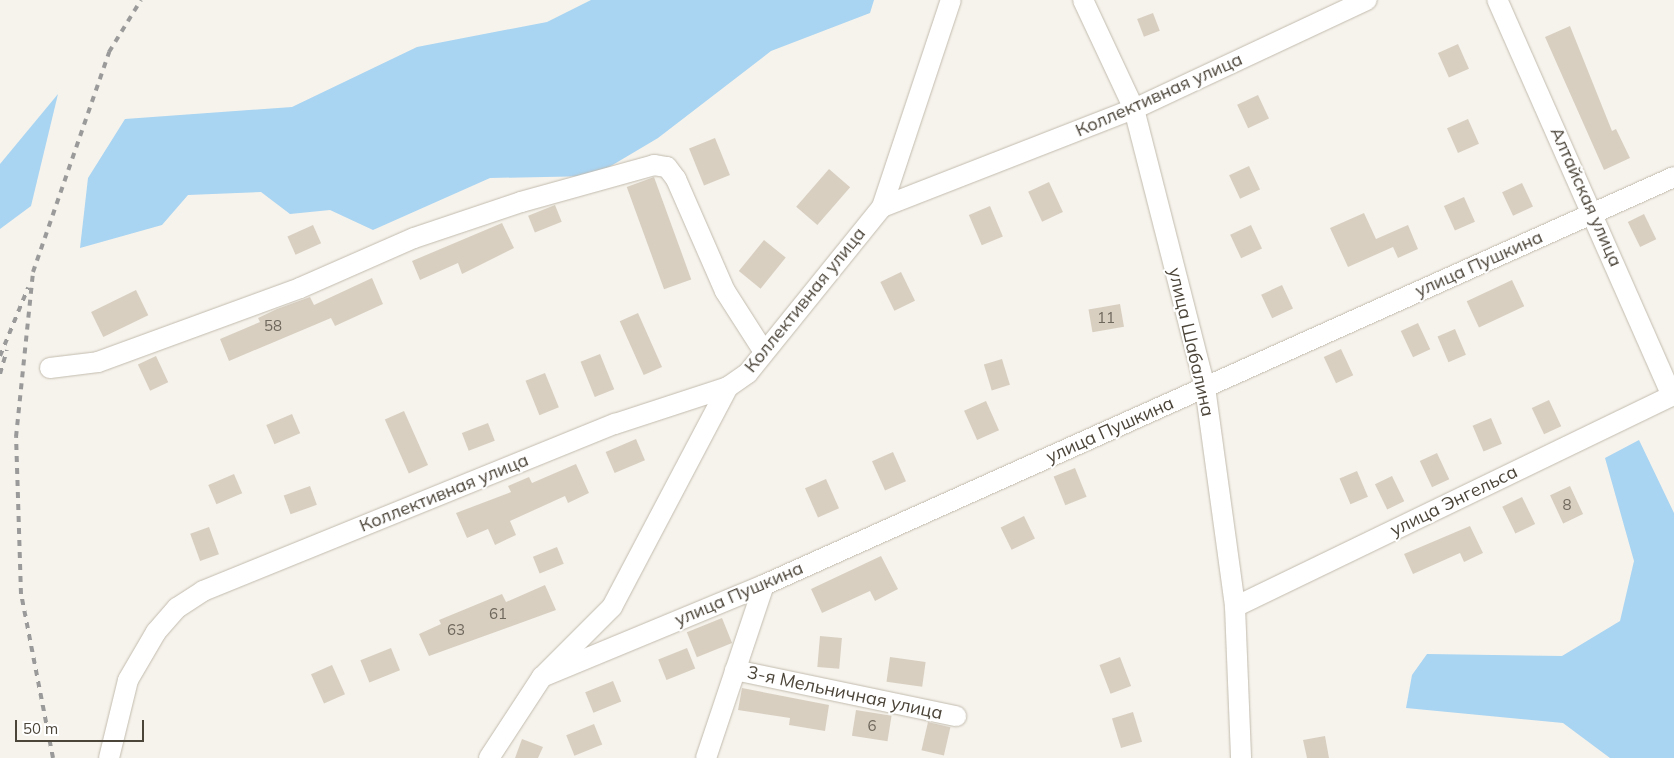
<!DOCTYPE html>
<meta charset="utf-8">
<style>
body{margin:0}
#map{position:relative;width:1674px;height:758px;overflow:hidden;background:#f6f3ec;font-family:Mulish,sans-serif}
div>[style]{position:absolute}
.water>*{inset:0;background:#a9d4f2}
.building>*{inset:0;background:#d8cfc1;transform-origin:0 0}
.roads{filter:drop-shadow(0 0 1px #c2bbae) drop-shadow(0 0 1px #c2bbae)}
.street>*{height:20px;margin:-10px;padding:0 10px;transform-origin:10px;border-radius:10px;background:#fff}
.rail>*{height:4px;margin-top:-2px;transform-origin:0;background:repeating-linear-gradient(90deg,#9a9a9a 0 6px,transparent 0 12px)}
span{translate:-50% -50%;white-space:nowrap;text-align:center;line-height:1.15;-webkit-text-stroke:4px #fff;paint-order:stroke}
.number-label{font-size:15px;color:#6e675b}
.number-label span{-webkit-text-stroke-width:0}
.street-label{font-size:18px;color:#4b4439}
.scale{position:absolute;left:15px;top:720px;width:129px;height:22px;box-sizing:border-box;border:2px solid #4b4439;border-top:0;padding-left:6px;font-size:15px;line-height:18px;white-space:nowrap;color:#4b4439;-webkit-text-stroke:4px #fff;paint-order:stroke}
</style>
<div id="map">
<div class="water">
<i style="clip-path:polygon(591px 0,874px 0,870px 13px,771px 51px,658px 138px,594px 176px,490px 178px,373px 230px,330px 210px,290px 214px,261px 192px,188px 195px,162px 225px,80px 248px,88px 178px,125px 119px,292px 107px,417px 47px,547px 22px)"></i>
<i style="clip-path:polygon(58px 94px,31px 206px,0 229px,0 164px)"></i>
<i style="clip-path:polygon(1639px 440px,1674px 513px,1674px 758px,1610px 758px,1563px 723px,1406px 708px,1412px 675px,1427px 654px,1562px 656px,1620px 621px,1634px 561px,1605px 458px)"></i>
</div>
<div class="building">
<i style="left:1153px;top:13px;width:19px;height:17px;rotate:69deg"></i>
<i style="clip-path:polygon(1570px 26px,1612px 131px,1616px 129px,1630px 158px,1604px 170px,1545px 37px)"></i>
<i style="left:1458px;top:44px;width:27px;height:22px;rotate:66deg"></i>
<i style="left:1258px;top:95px;width:26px;height:23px;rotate:65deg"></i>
<i style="left:1468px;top:119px;width:27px;height:23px;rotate:66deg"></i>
<i style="left:715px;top:138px;width:40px;height:28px;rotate:68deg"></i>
<i style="left:1249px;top:166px;width:26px;height:22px;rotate:65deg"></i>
<i style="left:829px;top:169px;width:28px;height:50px;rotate:41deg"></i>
<i style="left:654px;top:177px;width:109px;height:29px;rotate:70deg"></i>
<i style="left:1049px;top:182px;width:33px;height:23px;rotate:65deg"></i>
<i style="left:1522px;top:183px;width:26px;height:22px;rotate:65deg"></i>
<i style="left:1464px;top:197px;width:27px;height:22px;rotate:66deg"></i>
<i style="left:555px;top:205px;width:18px;height:29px;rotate:68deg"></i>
<i style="left:990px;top:206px;width:33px;height:23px;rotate:67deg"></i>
<i style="clip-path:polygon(1364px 213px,1376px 239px,1408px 225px,1418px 249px,1398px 258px,1393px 247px,1348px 267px,1330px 228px)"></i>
<i style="left:1644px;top:214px;width:28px;height:18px;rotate:64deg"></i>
<i style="clip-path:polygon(502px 223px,514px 248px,462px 274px,458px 263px,420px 280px,412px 261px)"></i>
<i style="left:313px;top:225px;width:20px;height:28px;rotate:66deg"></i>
<i style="left:1251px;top:225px;width:26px;height:23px;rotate:65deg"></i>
<i style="left:764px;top:240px;width:28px;height:40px;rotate:39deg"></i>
<i style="left:901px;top:272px;width:32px;height:23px;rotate:64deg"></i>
<i style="clip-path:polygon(372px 278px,383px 304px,335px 326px,331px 318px,229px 361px,220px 339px,260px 322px,258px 318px,277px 309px,310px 297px,314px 305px)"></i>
<i style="left:1512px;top:280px;width:29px;height:50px;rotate:65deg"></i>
<i style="left:1282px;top:285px;width:26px;height:23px;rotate:65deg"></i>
<i style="left:136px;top:290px;width:28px;height:50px;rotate:64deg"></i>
<i style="left:1120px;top:304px;width:23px;height:32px;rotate:80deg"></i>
<i style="left:638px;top:313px;width:59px;height:20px;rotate:66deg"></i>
<i style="left:1418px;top:323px;width:29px;height:19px;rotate:65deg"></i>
<i style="left:1455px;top:329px;width:28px;height:19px;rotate:67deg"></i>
<i style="left:1341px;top:349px;width:29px;height:19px;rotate:65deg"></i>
<i style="left:600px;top:354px;width:38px;height:21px;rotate:68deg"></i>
<i style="left:156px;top:356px;width:29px;height:20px;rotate:65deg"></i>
<i style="left:1002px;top:359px;width:27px;height:19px;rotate:73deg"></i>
<i style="left:545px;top:373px;width:37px;height:21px;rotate:68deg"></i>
<i style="left:1549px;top:400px;width:29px;height:19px;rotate:65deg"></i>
<i style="left:986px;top:401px;width:32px;height:24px;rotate:66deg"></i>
<i style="left:404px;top:411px;width:59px;height:21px;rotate:66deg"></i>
<i style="left:292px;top:414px;width:21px;height:28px;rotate:67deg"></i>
<i style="left:1491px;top:418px;width:28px;height:20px;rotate:67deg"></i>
<i style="left:488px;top:423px;width:19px;height:28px;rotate:69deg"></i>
<i style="left:636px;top:439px;width:23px;height:33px;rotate:67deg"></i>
<i style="left:893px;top:452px;width:32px;height:23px;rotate:66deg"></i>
<i style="left:1437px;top:453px;width:29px;height:19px;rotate:65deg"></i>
<i style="clip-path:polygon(576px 464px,589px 493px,568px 503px,565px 496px,510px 521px,516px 535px,495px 545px,488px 529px,467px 538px,456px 513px,511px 492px,508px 486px,529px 477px,532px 483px)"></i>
<i style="left:1075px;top:468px;width:31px;height:23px;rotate:68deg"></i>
<i style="left:1357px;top:471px;width:28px;height:19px;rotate:67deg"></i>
<i style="left:234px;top:474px;width:21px;height:28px;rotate:67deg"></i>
<i style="left:1392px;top:476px;width:28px;height:19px;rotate:64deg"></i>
<i style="left:826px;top:479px;width:32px;height:23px;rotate:66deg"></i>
<i style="left:310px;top:486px;width:20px;height:28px;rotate:70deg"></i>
<i style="left:1570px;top:486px;width:31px;height:22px;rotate:65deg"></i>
<i style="left:1522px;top:497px;width:30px;height:22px;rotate:64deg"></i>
<i style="left:1024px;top:516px;width:25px;height:26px;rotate:64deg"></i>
<i style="clip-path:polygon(1470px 526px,1483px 553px,1464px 562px,1460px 553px,1413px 574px,1404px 554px)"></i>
<i style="left:209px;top:527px;width:29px;height:20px;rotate:70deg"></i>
<i style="left:557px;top:547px;width:18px;height:26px;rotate:68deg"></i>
<i style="clip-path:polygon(881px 556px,898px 589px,875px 601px,870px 591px,822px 613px,811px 589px)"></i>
<i style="clip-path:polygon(545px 585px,556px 610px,429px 656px,419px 634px,441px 624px,439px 620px,502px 594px,506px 602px)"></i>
<i style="left:722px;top:618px;width:27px;height:38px;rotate:68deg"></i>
<i style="left:820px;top:636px;width:22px;height:31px;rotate:5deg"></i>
<i style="left:391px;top:648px;width:24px;height:33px;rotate:68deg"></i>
<i style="left:687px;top:648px;width:22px;height:31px;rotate:68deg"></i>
<i style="left:890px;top:657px;width:36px;height:25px;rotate:8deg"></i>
<i style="left:1120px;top:657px;width:31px;height:22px;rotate:69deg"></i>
<i style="left:332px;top:665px;width:32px;height:23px;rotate:66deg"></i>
<i style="left:613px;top:681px;width:22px;height:30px;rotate:68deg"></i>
<i style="clip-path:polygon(742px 688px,829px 705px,825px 731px,789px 725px,790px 718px,738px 710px)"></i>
<i style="left:856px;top:710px;width:36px;height:26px;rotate:9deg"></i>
<i style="left:1133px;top:712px;width:31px;height:22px;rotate:73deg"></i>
<i style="left:928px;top:722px;width:23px;height:29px;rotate:13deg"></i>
<i style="left:594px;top:724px;width:22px;height:30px;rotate:68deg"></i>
<i style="clip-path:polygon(1325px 736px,1329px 758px,1307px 758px,1303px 740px)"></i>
<i style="clip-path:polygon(522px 739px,543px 747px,538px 758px,515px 758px)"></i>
</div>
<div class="roads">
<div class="street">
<i style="left:1083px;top:0;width:120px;rotate:64.9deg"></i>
<i style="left:1134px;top:109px;width:287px;rotate:75.7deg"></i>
<i style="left:1205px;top:387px;width:222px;rotate:82.2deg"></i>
<i style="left:1235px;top:607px;width:151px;rotate:87.7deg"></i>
<i style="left:882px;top:207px;width:218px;rotate:-71.6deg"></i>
<i style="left:50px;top:368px;width:48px;rotate:-7.1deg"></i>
<i style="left:98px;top:362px;width:215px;rotate:-20.1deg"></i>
<i style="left:300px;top:288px;width:124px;rotate:-23.7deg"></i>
<i style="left:414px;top:238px;width:113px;rotate:-18.6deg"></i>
<i style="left:521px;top:202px;width:138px;rotate:-15.5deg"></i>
<i style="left:654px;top:165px;width:13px;rotate:9deg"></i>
<i style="left:667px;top:167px;width:15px;rotate:53deg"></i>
<i style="left:676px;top:179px;width:122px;rotate:66.4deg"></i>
<i style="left:725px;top:291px;width:72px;rotate:57.4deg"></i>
<i style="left:1235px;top:607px;width:485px;rotate:-25.8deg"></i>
<i style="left:1672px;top:396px;width:433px;rotate:-113.8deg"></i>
<i style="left:735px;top:670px;width:226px;rotate:11.8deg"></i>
<i style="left:542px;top:677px;width:240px;rotate:-22.5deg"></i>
<i style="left:764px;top:585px;width:997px;rotate:-24.15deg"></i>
<i style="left:109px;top:758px;width:80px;rotate:-76.3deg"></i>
<i style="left:128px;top:680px;width:56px;rotate:-59.7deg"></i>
<i style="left:156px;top:632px;width:32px;rotate:-49deg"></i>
<i style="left:177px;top:608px;width:31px;rotate:-33deg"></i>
<i style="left:203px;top:591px;width:445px;rotate:-22.1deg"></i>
<i style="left:615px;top:424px;width:119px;rotate:-18.1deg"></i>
<i style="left:728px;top:387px;width:24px;rotate:-35deg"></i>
<i style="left:748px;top:373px;width:213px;rotate:-51.1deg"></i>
<i style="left:882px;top:207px;width:270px;rotate:-21.3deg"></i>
<i style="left:1134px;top:109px;width:257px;rotate:-25.1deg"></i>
<i style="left:489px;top:758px;width:97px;rotate:-56.8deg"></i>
<i style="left:542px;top:677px;width:99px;rotate:-45deg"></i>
<i style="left:612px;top:607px;width:249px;rotate:-62.2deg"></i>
<i style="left:706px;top:758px;width:182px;rotate:-71.5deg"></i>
</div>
</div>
<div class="rail">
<i style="left:0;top:356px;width:74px;rotate:-67.6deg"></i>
<i style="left:0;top:374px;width:25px;rotate:-74deg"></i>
<i style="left:53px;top:758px;width:167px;rotate:-101deg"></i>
<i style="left:21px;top:594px;width:157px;rotate:-91.8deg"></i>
<i style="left:16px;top:437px;width:166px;rotate:-84.1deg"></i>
<i style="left:33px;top:272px;width:233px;rotate:-70.9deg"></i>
<i style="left:109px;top:52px;width:61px;rotate:-58.4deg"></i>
</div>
<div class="number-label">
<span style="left:1106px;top:318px">11</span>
<span style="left:273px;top:326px">58</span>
<span style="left:1567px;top:505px">8</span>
<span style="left:498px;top:614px">61</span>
<span style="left:456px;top:630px">63</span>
<span style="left:872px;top:726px">6</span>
</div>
<div class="street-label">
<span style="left:1159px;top:95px;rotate:-24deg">Коллективная улица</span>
<span style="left:1586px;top:197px;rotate:66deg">Алтайская улица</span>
<span style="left:1479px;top:264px;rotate:-24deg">улица Пушкина</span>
<span style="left:805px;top:300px;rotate:-51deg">Коллективная улица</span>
<span style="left:1191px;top:342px;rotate:77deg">улица Шабалина</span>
<span style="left:1110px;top:430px;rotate:-24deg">улица Пушкина</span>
<span style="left:444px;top:493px;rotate:-22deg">Коллективная улица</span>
<span style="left:1454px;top:501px;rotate:-26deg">улица Энгельса</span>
<span style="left:739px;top:594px;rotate:-23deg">улица Пушкина</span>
<span style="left:845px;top:693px;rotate:12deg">3-я Мельничная улица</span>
</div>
<div class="scale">50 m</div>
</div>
